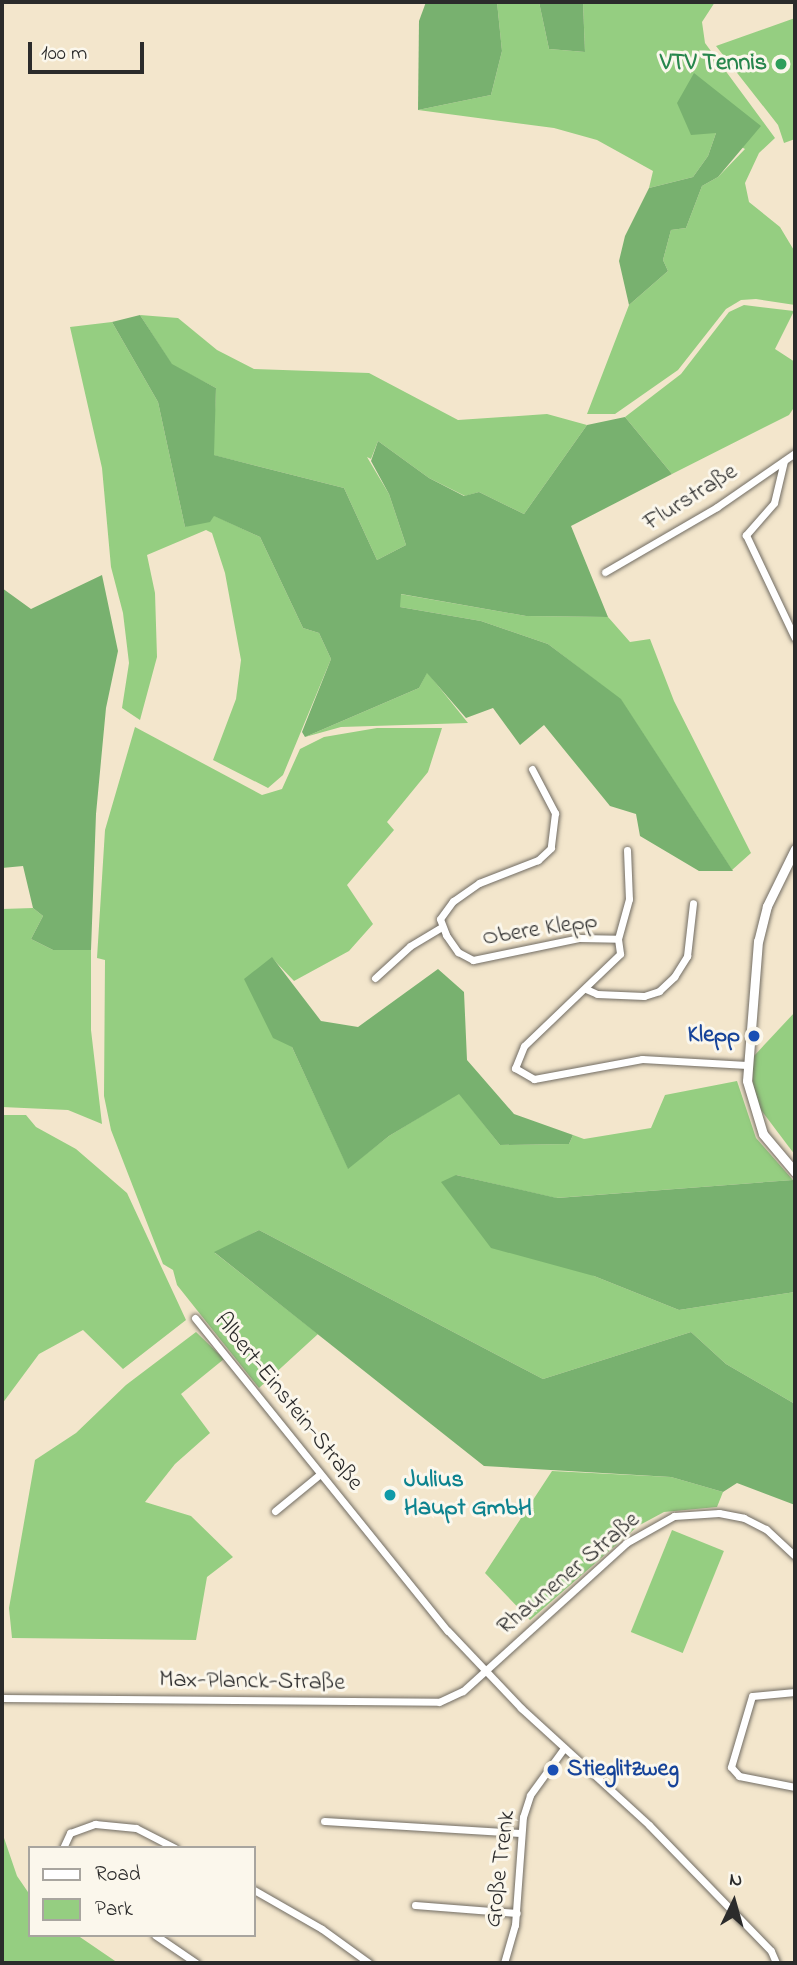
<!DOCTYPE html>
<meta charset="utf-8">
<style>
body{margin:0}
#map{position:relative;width:797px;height:1965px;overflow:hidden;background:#f3e6cc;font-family:"Indie Flower",sans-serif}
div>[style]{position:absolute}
.green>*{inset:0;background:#95ce81;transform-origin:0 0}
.forest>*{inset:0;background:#78b16f}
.roads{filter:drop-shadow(0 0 2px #716c63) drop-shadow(0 0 2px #716c63)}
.minor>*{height:7px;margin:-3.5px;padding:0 3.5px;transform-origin:3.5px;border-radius:3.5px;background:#fff}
.tertiary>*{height:9px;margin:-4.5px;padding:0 4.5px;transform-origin:4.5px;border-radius:4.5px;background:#fff}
.dots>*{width:19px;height:19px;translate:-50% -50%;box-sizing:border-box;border:4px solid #fbf7ec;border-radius:50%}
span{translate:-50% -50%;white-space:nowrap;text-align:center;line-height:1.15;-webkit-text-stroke:6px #fbf7ec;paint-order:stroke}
.leisure-label{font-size:24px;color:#27864d;font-weight:700}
.right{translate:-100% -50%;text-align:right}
.street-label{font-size:24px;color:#2b2b2b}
.transit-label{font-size:24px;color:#164399;font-weight:700}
.left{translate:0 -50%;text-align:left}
.culture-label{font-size:24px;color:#0d838f;font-weight:700}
.frame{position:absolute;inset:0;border:4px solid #2b2b2b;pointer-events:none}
.legend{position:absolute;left:28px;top:1846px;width:228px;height:91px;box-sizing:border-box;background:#fbf7ec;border:2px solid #a8a59f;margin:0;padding:9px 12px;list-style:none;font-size:21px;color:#2b2b2b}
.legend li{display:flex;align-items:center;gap:14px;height:35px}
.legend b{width:35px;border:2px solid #a8a59f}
.north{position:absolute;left:699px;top:1867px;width:70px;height:70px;-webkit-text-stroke:5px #fbf7ec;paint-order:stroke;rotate:5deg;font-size:19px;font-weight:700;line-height:28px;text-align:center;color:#2b2b2b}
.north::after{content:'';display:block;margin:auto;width:24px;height:32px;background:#2b2b2b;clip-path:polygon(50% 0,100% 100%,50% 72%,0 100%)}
.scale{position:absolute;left:28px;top:42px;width:116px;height:32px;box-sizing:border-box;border:4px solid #2b2b2b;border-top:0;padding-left:9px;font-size:21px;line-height:24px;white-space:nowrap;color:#2b2b2b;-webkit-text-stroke:5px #fbf7ec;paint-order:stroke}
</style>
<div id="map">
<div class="green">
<i style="clip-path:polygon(497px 2px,539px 2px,549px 49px,585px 52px,583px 2px,715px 2px,702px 22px,705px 43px,775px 138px,759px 153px,745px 183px,749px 202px,780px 227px,795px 252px,795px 305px,756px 299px,741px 300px,726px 309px,678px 370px,615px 414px,587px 414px,629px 305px,668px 271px,663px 260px,671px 230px,686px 228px,702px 186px,718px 177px,745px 149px,716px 133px,708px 156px,693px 177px,649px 188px,653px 171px,597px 140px,554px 128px,418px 110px,491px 95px,502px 51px)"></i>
<i style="clip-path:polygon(795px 18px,795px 139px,784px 143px,778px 125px,716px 46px)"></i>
<i style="clip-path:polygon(744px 305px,794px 311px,775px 349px,795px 362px,795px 406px,789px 415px,672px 474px,625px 417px,681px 374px,729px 312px)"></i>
<i style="clip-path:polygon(140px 315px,178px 318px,217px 350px,254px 369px,369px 373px,458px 420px,547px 414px,587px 425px,524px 514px,479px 492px,465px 496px,429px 478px,378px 441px,371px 459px,367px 457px,389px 494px,406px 545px,377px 560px,344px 488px,213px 455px,216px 388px,172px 365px)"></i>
<i style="clip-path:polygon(112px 322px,158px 402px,185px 527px,213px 515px,260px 537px,303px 628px,319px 633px,331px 659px,283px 775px,268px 788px,213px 760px,236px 699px,241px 660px,225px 573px,212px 533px,206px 530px,147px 555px,155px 593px,157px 657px,140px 720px,122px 708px,129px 663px,123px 613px,111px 567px,102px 468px,70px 327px)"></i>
<i style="clip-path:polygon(400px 594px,526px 616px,608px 617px,630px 642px,650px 639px,674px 701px,751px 853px,732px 870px,621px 700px,548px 644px,481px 621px,400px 607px)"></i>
<i style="clip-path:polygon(427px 672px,468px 723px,341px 727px,305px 737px,419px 688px)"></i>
<i style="clip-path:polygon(135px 727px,262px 795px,282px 789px,300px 749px,324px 737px,377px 728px,442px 728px,428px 772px,387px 822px,394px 830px,347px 885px,373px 924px,349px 951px,294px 981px,272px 958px,292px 1047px,348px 1168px,389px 1136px,459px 1093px,500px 1145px,569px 1144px,573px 1135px,584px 1139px,651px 1128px,665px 1095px,737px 1081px,756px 1138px,793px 1180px,556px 1198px,456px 1175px,594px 1276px,679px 1310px,795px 1292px,795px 1404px,726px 1364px,691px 1332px,543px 1379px,259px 1230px,215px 1253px,318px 1334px,259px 1388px,177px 1285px,173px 1270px,163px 1264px,111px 1130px,104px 1096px,105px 960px,97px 958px,105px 830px)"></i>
<i style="clip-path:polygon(33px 908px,43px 916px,31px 939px,53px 950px,91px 950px,91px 1030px,102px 1124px,68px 1110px,2px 1107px,2px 909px)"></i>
<i style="clip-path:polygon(795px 1012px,795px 1155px,758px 1106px,753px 1083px,753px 1057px)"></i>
<i style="clip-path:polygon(2px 1115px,26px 1115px,36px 1127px,76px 1149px,127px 1193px,186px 1320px,123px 1369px,83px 1330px,39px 1354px,2px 1404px)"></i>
<i style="clip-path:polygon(196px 1332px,224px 1359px,181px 1394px,210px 1433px,175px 1464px,145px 1502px,191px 1516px,233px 1557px,207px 1577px,196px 1640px,12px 1638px,9px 1608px,35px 1460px,76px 1433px,126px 1385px)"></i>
<i style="clip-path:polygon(552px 1471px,671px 1477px,723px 1492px,717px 1507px,664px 1512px,638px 1526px,530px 1620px,485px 1573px)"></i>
<i style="left:672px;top:1530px;width:56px;height:110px;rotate:22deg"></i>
<i style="clip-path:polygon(2px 1832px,17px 1876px,30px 1895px,30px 1935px,77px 1935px,118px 1963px,2px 1963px)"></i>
</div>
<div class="forest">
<i style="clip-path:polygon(426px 2px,497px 2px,502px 51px,491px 95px,418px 110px,419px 21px)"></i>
<i style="clip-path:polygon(539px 2px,583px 2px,585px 52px,549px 49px)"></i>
<i style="clip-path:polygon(694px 73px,761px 126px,718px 177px,702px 186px,686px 228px,671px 230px,663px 260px,668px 271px,629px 305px,619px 261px,625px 236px,649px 188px,693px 177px,708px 156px,716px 133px,691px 135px,677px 103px)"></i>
<i style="clip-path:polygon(140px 315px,172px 364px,216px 388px,214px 455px,344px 488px,377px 560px,406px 545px,389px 494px,371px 461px,378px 441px,429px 478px,464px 496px,479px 492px,524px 514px,587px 425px,625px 417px,672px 474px,571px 526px,608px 617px,526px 616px,401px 594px,400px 607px,481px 621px,548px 644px,621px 699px,733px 871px,699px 871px,640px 836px,636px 814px,610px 806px,544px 725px,520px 745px,493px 708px,466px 718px,427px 673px,419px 688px,305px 737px,302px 732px,331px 659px,319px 633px,303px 628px,260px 537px,214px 516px,210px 522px,185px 527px,158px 402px,112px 322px)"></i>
<i style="clip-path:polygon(102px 575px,118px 651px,106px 708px,96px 814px,91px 950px,53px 950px,31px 939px,43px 916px,33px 908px,23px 866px,2px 868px,2px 588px,31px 609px)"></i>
<i style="clip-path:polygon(272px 957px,321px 1021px,358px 1027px,438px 969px,464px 992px,467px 1060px,514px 1114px,573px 1135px,569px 1144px,500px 1145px,459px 1094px,389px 1136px,348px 1169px,292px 1047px,273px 1038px,244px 979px)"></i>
<i style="clip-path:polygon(456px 1175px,557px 1198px,793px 1180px,795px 1292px,679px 1310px,594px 1276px,491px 1248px,441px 1182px)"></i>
<i style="clip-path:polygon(259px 1230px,543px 1379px,691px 1332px,726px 1364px,795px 1404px,795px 1505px,737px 1483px,723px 1492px,671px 1477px,484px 1466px,214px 1252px)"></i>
</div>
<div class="roads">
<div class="minor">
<i style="left:784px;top:461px;width:43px;rotate:103.4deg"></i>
<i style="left:774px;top:503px;width:43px;rotate:131.2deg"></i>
<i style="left:746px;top:535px;width:114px;rotate:64.6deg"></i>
<i style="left:605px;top:572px;width:129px;rotate:-30.1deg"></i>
<i style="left:717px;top:507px;width:95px;rotate:-34.7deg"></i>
<i style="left:532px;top:769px;width:50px;rotate:62.4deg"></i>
<i style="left:555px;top:813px;width:35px;rotate:97deg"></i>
<i style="left:551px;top:848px;width:18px;rotate:137deg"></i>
<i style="left:538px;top:860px;width:63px;rotate:158.7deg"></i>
<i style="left:479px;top:883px;width:32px;rotate:145deg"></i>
<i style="left:453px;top:901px;width:22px;rotate:126deg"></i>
<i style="left:440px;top:919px;width:17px;rotate:69deg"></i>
<i style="left:446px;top:935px;width:21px;rotate:55deg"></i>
<i style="left:458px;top:952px;width:17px;rotate:28deg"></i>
<i style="left:473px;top:960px;width:108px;rotate:-11.7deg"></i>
<i style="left:579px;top:938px;width:39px;rotate:1deg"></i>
<i style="left:627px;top:850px;width:49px;rotate:87.7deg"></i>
<i style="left:629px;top:899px;width:41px;rotate:105.4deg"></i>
<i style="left:618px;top:939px;width:15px;rotate:82deg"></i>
<i style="left:620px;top:954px;width:133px;rotate:136.2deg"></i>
<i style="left:524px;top:1046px;width:24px;rotate:112deg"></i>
<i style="left:515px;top:1068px;width:22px;rotate:30deg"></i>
<i style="left:534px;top:1079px;width:110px;rotate:-10.5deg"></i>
<i style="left:642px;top:1059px;width:105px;rotate:3.3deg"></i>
<i style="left:375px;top:978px;width:47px;rotate:-42.4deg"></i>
<i style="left:410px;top:946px;width:37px;rotate:-31deg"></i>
<i style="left:586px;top:989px;width:12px;rotate:24deg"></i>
<i style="left:597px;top:994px;width:47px;rotate:2.4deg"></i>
<i style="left:644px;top:996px;width:16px;rotate:-18deg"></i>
<i style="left:659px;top:991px;width:21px;rotate:-43deg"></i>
<i style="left:674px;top:977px;width:25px;rotate:-58deg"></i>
<i style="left:687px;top:956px;width:53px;rotate:-83.5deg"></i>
<i style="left:195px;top:1318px;width:402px;rotate:51.1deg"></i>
<i style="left:448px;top:1631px;width:106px;rotate:46.5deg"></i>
<i style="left:521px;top:1708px;width:173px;rotate:42.4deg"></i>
<i style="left:649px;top:1825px;width:175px;rotate:45.9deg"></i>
<i style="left:771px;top:1951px;width:13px;rotate:67deg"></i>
<i style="left:275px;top:1511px;width:58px;rotate:-39.4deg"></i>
<i style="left:795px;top:1692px;width:43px;rotate:174.7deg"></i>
<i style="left:752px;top:1696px;width:74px;rotate:106.5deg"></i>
<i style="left:731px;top:1767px;width:12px;rotate:48deg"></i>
<i style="left:739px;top:1776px;width:57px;rotate:11.1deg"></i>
<i style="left:2px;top:1698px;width:437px;rotate:0.5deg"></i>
<i style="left:439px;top:1702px;width:26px;rotate:-25deg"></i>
<i style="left:463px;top:1691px;width:220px;rotate:-42.2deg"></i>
<i style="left:626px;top:1543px;width:55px;rotate:-29.4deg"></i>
<i style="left:674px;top:1516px;width:45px;rotate:-3.8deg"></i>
<i style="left:719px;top:1513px;width:25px;rotate:11deg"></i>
<i style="left:744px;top:1518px;width:25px;rotate:27deg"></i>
<i style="left:766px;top:1529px;width:40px;rotate:43deg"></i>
<i style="left:324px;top:1821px;width:197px;rotate:3.5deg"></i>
<i style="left:63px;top:1848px;width:17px;rotate:-65deg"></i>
<i style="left:70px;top:1833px;width:27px;rotate:-20deg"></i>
<i style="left:95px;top:1824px;width:41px;rotate:5.6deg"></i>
<i style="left:136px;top:1828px;width:44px;rotate:27.1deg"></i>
<i style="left:254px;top:1890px;width:78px;rotate:29.8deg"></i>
<i style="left:322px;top:1929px;width:58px;rotate:35.9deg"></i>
<i style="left:415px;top:1905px;width:102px;rotate:4.5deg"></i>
<i style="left:155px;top:1935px;width:50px;rotate:34.3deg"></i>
<i style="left:504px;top:1963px;width:40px;rotate:-74deg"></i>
<i style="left:515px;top:1925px;width:108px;rotate:-85.8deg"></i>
<i style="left:523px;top:1817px;width:23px;rotate:-72deg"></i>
<i style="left:530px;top:1795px;width:58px;rotate:-54.1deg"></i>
</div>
<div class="tertiary">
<i style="left:795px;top:849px;width:64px;rotate:116.2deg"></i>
<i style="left:767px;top:906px;width:36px;rotate:104deg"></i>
<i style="left:758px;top:941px;width:140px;rotate:94.5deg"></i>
<i style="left:747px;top:1081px;width:55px;rotate:73.2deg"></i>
<i style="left:763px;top:1134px;width:50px;rotate:49.9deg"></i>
</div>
</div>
<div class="dots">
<i style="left:781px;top:64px;background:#2e9e5b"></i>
<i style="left:754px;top:1036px;background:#1a4fb4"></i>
<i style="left:390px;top:1495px;background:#0f9aa8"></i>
<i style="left:553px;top:1770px;background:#1a4fb4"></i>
</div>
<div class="leisure-label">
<span class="right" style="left:767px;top:64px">VTV Tennis</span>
</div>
<div class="street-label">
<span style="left:691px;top:498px;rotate:-32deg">Flurstraße</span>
<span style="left:540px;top:930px;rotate:-9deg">Obere Klepp</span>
<span style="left:288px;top:1402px;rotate:51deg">Albert-Einstein-Straße</span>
<span style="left:569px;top:1574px;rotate:-40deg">Rhaunener Straße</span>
<span style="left:252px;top:1682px;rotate:1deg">Max-Planck-Straße</span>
<span style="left:501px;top:1869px;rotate:-83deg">Große Trenk</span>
</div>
<div class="transit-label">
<span class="right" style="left:740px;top:1036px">Klepp</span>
<span class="left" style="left:567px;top:1770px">Stieglitzweg</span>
</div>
<div class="culture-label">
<span class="left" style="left:404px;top:1495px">Julius<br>Haupt GmbH</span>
</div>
<div class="frame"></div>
<ul class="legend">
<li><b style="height:9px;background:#fff"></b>Road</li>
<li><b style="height:19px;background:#95ce81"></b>Park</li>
</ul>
<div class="north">N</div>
<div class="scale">100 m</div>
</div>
